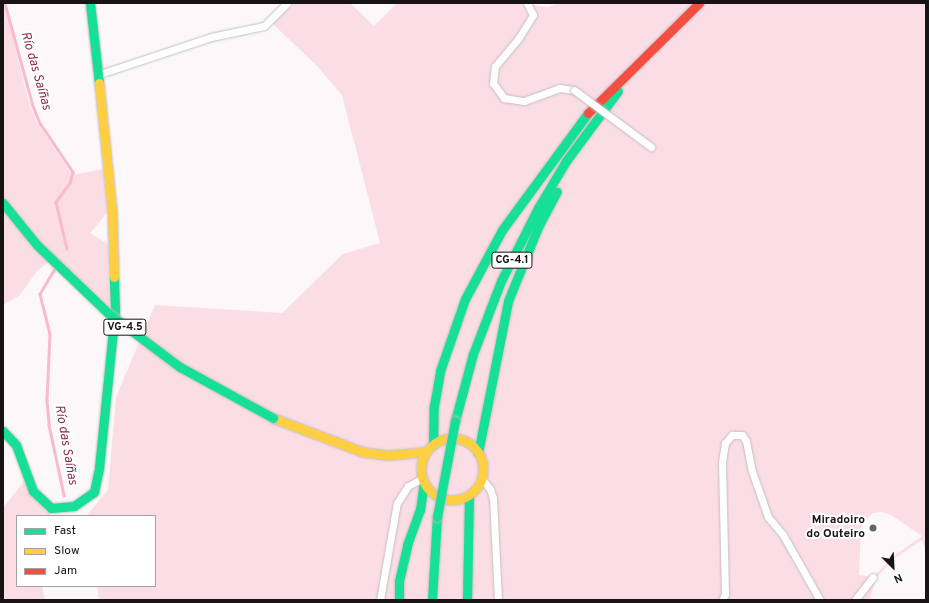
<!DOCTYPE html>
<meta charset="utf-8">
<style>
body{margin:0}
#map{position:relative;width:929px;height:603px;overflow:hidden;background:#fcf8fa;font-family:Overpass,sans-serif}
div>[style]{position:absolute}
.green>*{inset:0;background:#fbdde6}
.stream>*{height:2.5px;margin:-1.25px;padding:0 1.25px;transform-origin:1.25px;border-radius:1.25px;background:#f8bbce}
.roads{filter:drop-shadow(0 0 1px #c3bfc0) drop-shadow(0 0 1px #c3bfc0)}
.street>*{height:7px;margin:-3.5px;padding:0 3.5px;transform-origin:3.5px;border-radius:3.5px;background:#fffefe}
.fast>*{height:9px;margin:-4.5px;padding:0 4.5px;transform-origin:4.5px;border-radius:4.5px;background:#16e098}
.slow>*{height:9px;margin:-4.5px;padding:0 4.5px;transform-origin:4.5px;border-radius:4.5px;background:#ffcf43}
.slow>.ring{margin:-4.5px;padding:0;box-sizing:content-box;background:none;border:9px solid #ffcf43;border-radius:50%}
.jam>*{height:9px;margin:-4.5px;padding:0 4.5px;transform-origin:4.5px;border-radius:4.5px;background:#f24e42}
.bridges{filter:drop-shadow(0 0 1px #c3bfc0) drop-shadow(0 0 1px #c3bfc0)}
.street-bridge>*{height:7px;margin:-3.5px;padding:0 3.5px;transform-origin:3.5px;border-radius:3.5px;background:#fffefe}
.fast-bridge>*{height:9px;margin:-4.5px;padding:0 4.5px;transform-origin:4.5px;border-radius:4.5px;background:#16e098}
.dots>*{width:11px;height:11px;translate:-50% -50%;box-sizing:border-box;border:2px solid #fff;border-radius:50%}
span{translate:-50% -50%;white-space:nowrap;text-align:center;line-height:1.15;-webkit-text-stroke:4px #fff;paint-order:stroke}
.shield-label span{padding:1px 3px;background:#fff;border:1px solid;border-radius:3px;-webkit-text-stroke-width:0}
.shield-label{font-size:11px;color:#181314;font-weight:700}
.poi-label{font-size:12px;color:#181314;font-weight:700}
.right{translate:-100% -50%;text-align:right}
.water-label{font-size:13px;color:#8b2950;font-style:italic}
.frame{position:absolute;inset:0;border:4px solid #181314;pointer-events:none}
.legend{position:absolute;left:16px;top:515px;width:140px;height:72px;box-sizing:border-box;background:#fff;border:1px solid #a3a1a1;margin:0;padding:5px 7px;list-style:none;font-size:12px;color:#181314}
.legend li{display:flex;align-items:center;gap:8px;height:20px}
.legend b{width:20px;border:1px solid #a3a1a1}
.north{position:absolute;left:873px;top:547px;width:40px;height:40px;-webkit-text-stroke:3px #fff;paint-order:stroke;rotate:156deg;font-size:11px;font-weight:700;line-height:16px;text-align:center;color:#181314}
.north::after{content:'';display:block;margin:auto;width:14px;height:18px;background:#181314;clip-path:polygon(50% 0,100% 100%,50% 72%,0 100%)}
</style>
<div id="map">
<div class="green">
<i style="clip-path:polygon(4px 3px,29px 103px,36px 121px,72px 175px,103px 169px,107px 213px,90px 233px,108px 244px,109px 309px,54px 258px,37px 271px,20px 295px,3px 305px)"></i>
<i style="clip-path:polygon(evenodd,295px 3px,350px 3px,374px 26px,397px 3px,519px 3px,548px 7px,559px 3px,926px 3px,926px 551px,922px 540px,895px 558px,876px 578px,870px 600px,99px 600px,97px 586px,155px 586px,155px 516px,86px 516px,108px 490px,116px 397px,155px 305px,282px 313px,343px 254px,380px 243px,342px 95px,317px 66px,273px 24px,295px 3px,881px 512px,891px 515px,922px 536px,895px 555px,873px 577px,859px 575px,861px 529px,865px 520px,873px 513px,881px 512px)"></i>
<i style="clip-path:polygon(25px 480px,51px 512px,49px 516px,17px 516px,17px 586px,42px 586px,45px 600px,3px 600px,3px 508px)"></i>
</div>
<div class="stream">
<i style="left:5px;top:3px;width:107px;rotate:74.8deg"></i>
<i style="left:33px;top:106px;width:18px;rotate:68deg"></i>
<i style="left:40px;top:123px;width:59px;rotate:56deg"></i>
<i style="left:73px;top:172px;width:11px;rotate:105deg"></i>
<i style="left:70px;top:183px;width:24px;rotate:126deg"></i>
<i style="left:56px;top:202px;width:48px;rotate:76.8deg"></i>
<i style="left:55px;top:269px;width:29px;rotate:121deg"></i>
<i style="left:40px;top:294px;width:41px;rotate:76deg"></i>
<i style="left:50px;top:334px;width:66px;rotate:92.6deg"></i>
<i style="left:47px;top:400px;width:25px;rotate:85deg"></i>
<i style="left:49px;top:425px;width:72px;rotate:77.9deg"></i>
</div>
<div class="roads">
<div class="street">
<i style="left:527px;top:3px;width:13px;rotate:63deg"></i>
<i style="left:533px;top:15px;width:28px;rotate:122deg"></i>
<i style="left:518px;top:39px;width:35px;rotate:130deg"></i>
<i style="left:495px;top:66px;width:17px;rotate:97deg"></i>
<i style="left:493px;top:83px;width:19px;rotate:54deg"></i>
<i style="left:504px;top:98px;width:20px;rotate:9deg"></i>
<i style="left:524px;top:101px;width:37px;rotate:-20deg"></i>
<i style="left:559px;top:88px;width:15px;rotate:8deg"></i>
<i style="left:97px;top:75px;width:120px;rotate:-18.4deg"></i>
<i style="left:211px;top:37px;width:54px;rotate:-11.7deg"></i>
<i style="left:264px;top:26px;width:33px;rotate:-45deg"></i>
<i style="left:482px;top:479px;width:13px;rotate:51deg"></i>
<i style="left:490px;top:489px;width:9px;rotate:72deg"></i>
<i style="left:493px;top:498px;width:102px;rotate:87.2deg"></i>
<i style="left:380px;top:600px;width:98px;rotate:-80.1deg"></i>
<i style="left:397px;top:503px;width:20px;rotate:-57deg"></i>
<i style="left:408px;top:486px;width:17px;rotate:-28deg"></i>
<i style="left:722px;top:600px;width:7px;rotate:-63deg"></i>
<i style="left:725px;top:594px;width:132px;rotate:-91.3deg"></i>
<i style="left:722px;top:462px;width:19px;rotate:-81deg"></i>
<i style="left:725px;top:443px;width:11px;rotate:-49deg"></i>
<i style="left:732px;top:435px;width:10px"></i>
<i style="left:742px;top:435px;width:7px;rotate:56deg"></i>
<i style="left:746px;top:441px;width:31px;rotate:79deg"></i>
<i style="left:752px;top:471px;width:49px;rotate:70.8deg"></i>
<i style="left:768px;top:517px;width:23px;rotate:50deg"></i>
<i style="left:783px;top:535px;width:75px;rotate:60.4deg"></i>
<i style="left:855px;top:600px;width:29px;rotate:-52deg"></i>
</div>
<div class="fast">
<i style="left:90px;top:3px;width:81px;rotate:83.6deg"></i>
<i style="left:455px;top:421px;width:69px;rotate:-75deg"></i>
<i style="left:473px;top:354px;width:78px;rotate:-69deg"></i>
<i style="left:501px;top:281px;width:82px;rotate:-63.1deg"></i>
<i style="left:538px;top:208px;width:55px;rotate:-59.2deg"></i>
<i style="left:566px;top:161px;width:87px;rotate:-53.4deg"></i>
<i style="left:3px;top:431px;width:19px;rotate:47deg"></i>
<i style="left:16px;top:445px;width:49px;rotate:69.7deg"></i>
<i style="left:33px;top:491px;width:25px;rotate:43deg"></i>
<i style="left:51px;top:508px;width:23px;rotate:-5deg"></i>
<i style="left:74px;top:506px;width:24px;rotate:-35deg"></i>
<i style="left:94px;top:492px;width:25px;rotate:-78deg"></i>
<i style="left:99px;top:468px;width:159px;rotate:-84.2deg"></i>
<i style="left:115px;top:310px;width:33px;rotate:-92deg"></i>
<i style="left:433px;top:445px;width:39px;rotate:-89deg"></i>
<i style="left:434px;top:406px;width:36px;rotate:-80deg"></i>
<i style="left:440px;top:371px;width:76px;rotate:-70.9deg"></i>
<i style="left:465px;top:299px;width:78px;rotate:-61.8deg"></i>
<i style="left:502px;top:230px;width:145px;rotate:-53.7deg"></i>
<i style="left:478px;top:453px;width:155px;rotate:-78.8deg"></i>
<i style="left:508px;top:301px;width:80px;rotate:-67.9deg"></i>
<i style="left:538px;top:227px;width:40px;rotate:-62deg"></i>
<i style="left:399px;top:600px;width:19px;rotate:-90deg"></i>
<i style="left:399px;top:581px;width:37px;rotate:-77deg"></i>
<i style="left:407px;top:545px;width:37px;rotate:-70deg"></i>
<i style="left:420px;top:510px;width:27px;rotate:-82deg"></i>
<i style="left:432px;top:600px;width:83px;rotate:-86.6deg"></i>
<i style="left:467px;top:600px;width:104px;rotate:-88.9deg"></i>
</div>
<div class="slow">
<i style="left:99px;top:83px;width:128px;rotate:84.2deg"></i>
<i style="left:112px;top:210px;width:67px;rotate:88.3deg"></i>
<i style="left:273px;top:418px;width:96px;rotate:20.7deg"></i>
<i style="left:363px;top:452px;width:26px;rotate:7deg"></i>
<i style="left:389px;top:455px;width:38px;rotate:-5deg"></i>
<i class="ring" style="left:421px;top:438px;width:53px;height:53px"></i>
</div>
<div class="jam">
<i style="left:588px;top:113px;width:156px;rotate:-44.7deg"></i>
</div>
</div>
<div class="bridges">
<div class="street-bridge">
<i style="left:574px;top:90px;width:96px;rotate:36.5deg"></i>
</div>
<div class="fast-bridge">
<i style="left:3px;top:203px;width:54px;rotate:51deg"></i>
<i style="left:37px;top:245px;width:98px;rotate:43.8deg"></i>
<i style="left:108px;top:313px;width:90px;rotate:36.9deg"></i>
<i style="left:180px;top:367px;width:106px;rotate:28.7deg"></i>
<i style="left:437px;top:517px;width:98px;rotate:-79.4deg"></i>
</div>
</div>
<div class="dots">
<i style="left:873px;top:528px;background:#686364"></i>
</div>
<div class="shield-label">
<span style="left:512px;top:260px">CG-4.1</span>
<span style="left:125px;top:327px">VG-4.5</span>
</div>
<div class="poi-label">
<span class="right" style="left:865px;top:528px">Miradoiro<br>do Outeiro</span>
</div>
<div class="water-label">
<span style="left:35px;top:71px;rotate:74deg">Río das Saíñas</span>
<span style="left:65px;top:445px;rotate:80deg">Río das Saíñas</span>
</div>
<div class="frame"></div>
<ul class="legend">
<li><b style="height:5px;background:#16e098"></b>Fast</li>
<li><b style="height:5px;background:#ffcf43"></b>Slow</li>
<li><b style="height:5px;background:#f24e42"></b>Jam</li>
</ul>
<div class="north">N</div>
</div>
